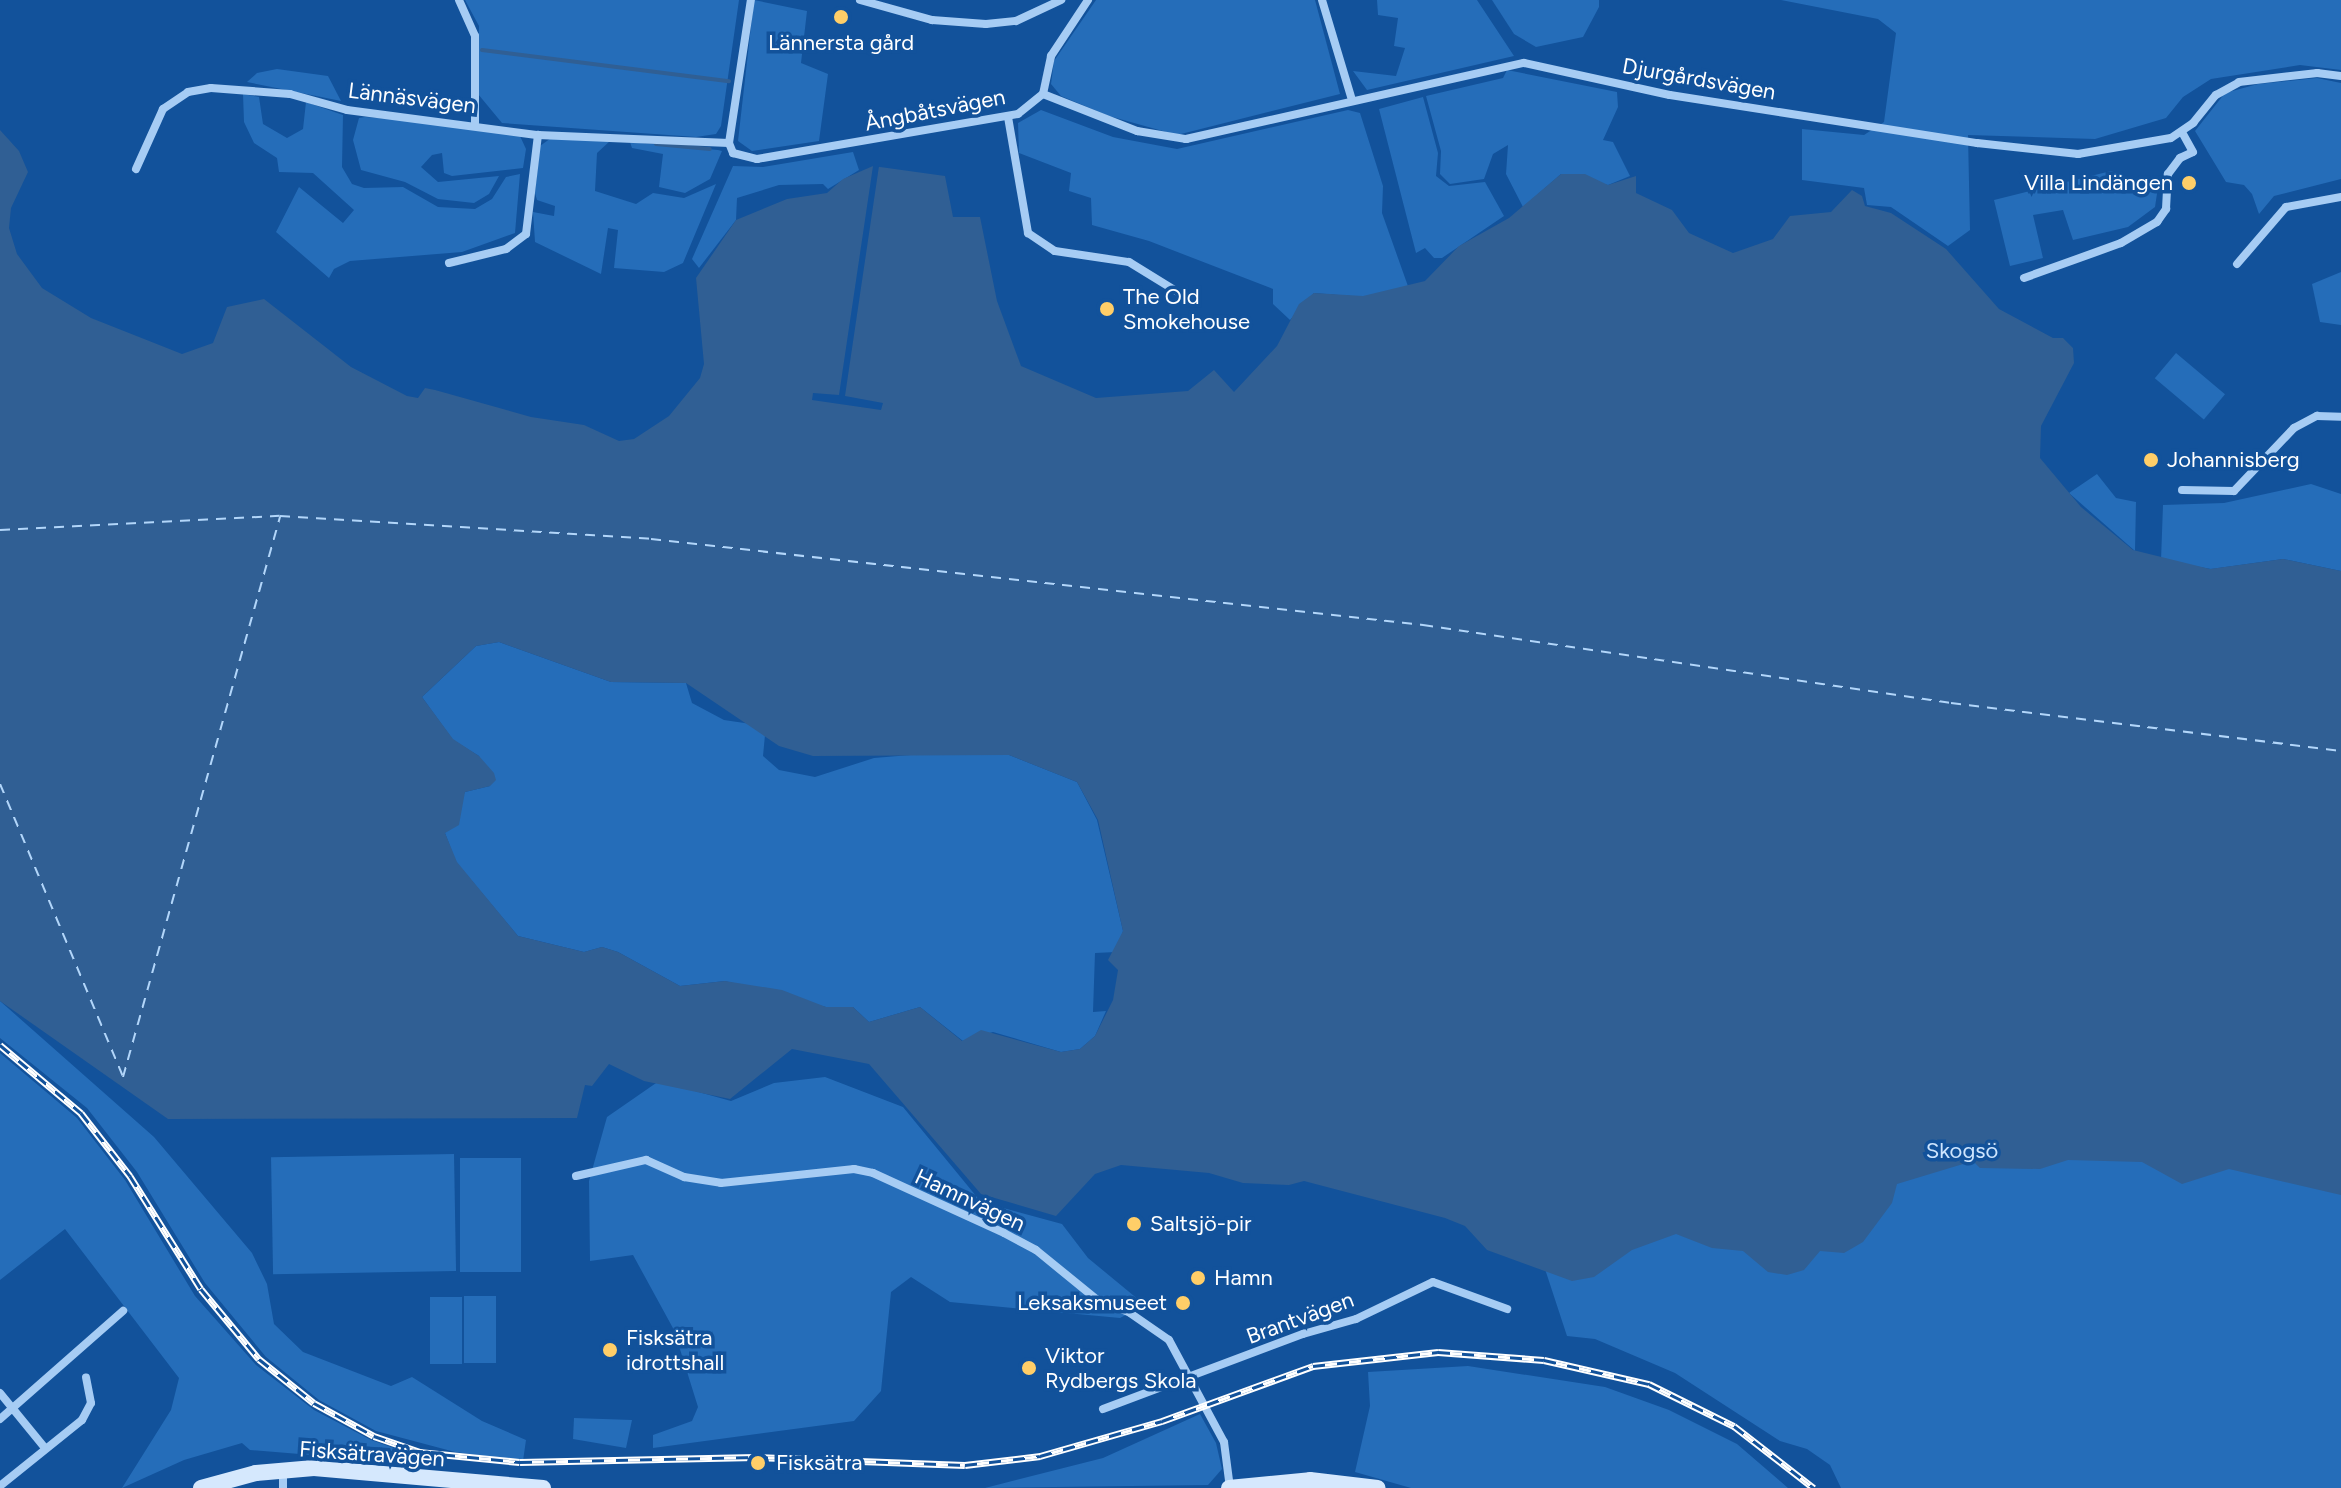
<!DOCTYPE html>
<meta charset="utf-8">
<style>
body{margin:0}
#map{position:relative;width:2341px;height:1488px;overflow:hidden;background:#12529b;font-family:Figtree,sans-serif}
div>[style]{position:absolute}
.green>*{inset:0;background:#256db9;transform-origin:0 0}
.water>*{inset:0;background:#305f94}
.pier>*{inset:0;background:#12529b}
.stream>*{height:4px;margin:-2px;padding:0 2px;transform-origin:2px;border-radius:2px;background:#305f94}
.ferry>*{height:2px;margin-top:-1px;transform-origin:0;background:repeating-linear-gradient(90deg,#b2d6fa 0 10px,transparent 0 18px)}
.street>*{height:8px;margin:-4px;padding:0 4px;transform-origin:4px;border-radius:4px;background:#a6ccf4}
.secondary>*{height:16px;margin:-8px;padding:0 8px;transform-origin:8px;border-radius:8px;background:#d5e8fd}
.rail>*{height:7px;margin-top:-3.5px;transform-origin:0;background:repeating-linear-gradient(90deg,#12529b 0 12px,#fff 0 24px);box-sizing:border-box;border-block:2px solid #fff}
.dots>*{width:22px;height:22px;translate:-50% -50%;box-sizing:border-box;border:4px solid #12529b;border-radius:50%}
span{translate:-50% -50%;white-space:nowrap;text-align:center;line-height:1.15;-webkit-text-stroke:7px #12529b;paint-order:stroke}
.poi-label{font-size:22px;color:#fff}
.right{translate:-100% -50%;text-align:right}
.left{translate:0 -50%;text-align:left}
.street-label{font-size:22px;color:#fff}
.park-label{font-size:22px;color:#cee5fe}
</style>
<div id="map">
<div class="green">
<i style="clip-path:polygon(465px 0,739px 0,721px 126px,716px 134px,696px 137px,502px 123px,478px 94px,479px 26px)"></i>
<i style="clip-path:polygon(754px 0,807px 11px,801px 63px,828px 74px,819px 141px,752px 151px,738px 141px)"></i>
<i style="clip-path:polygon(1096px 0,1315px 0,1340px 94px,1177px 135px,1109px 116px,1061px 96px,1051px 84px,1054px 61px)"></i>
<i style="clip-path:polygon(1377px 0,1477px 0,1514px 56px,1367px 90px,1353px 71px,1396px 76px,1405px 48px,1394px 46px,1398px 18px,1378px 15px)"></i>
<i style="clip-path:polygon(1492px 0,1599px 0,1599px 7px,1583px 37px,1536px 47px,1514px 34px)"></i>
<i style="clip-path:polygon(1781px 0,2341px 0,2341px 70px,2300px 65px,2211px 79px,2183px 97px,2166px 118px,2095px 139px,1968px 135px,1970px 230px,1948px 246px,1891px 207px,1867px 205px,1864px 188px,1802px 180px,1802px 129px,1864px 135px,1884px 122px,1896px 33px,1878px 19px)"></i>
<i style="clip-path:polygon(277px 69px,328px 76px,341px 101px,247px 82px,257px 73px)"></i>
<i style="clip-path:polygon(1507px 70px,1617px 92px,1618px 107px,1603px 140px,1613px 142px,1630px 176px,1608px 185px,1561px 174px,1523px 207px,1506px 174px,1508px 145px,1493px 154px,1484px 179px,1450px 184px,1440px 174px,1441px 151px,1426px 96px,1503px 78px)"></i>
<i style="clip-path:polygon(2317px 78px,2341px 83px,2341px 179px,2274px 196px,2259px 214px,2252px 194px,2244px 185px,2226px 182px,2195px 131px,2225px 93px,2258px 84px)"></i>
<i style="clip-path:polygon(243px 94px,259px 97px,263px 124px,287px 138px,303px 129px,306px 102px,343px 115px,342px 167px,352px 184px,364px 188px,403px 187px,438px 207px,475px 209px,492px 199px,506px 177px,520px 174px,515px 233px,462px 252px,350px 261px,334px 269px,329px 278px,276px 232px,299px 187px,343px 223px,354px 210px,313px 173px,279px 172px,277px 158px,254px 143px,244px 122px)"></i>
<i style="clip-path:polygon(1423px 97px,1438px 153px,1436px 176px,1449px 186px,1485px 182px,1504px 216px,1442px 258px,1434px 258px,1425px 248px,1416px 253px,1379px 109px)"></i>
<i style="clip-path:polygon(1041px 110px,1113px 137px,1177px 149px,1348px 110px,1360px 113px,1383px 186px,1382px 213px,1409px 289px,1363px 297px,1314px 293px,1290px 320px,1273px 304px,1273px 289px,1149px 241px,1092px 225px,1091px 198px,1069px 191px,1071px 173px,1019px 153px,1018px 123px)"></i>
<i style="clip-path:polygon(365px 117px,460px 124px,520px 136px,526px 149px,523px 168px,452px 176px,444px 173px,442px 153px,432px 155px,421px 167px,438px 182px,499px 176px,489px 194px,474px 203px,438px 199px,405px 182px,361px 170px,353px 140px,359px 118px)"></i>
<i style="clip-path:polygon(551px 138px,610px 141px,597px 153px,595px 191px,636px 204px,653px 193px,684px 198px,716px 184px,683px 263px,664px 272px,614px 268px,618px 230px,608px 228px,601px 274px,535px 242px,533px 212px,554px 216px,555px 206px,537px 200px,535px 193px,540px 146px)"></i>
<i style="clip-path:polygon(630px 142px,718px 150px,722px 151px,710px 179px,685px 193px,659px 187px,663px 154px,632px 148px)"></i>
<i style="clip-path:polygon(853px 152px,859px 170px,828px 189px,823px 184px,779px 185px,737px 198px,736px 220px,699px 268px,692px 259px,733px 166px,763px 167px)"></i>
<i style="clip-path:polygon(2111px 171px,2158px 187px,2155px 207px,2128px 227px,2073px 240px,2063px 210px,2033px 215px,2043px 258px,2010px 266px,1994px 200px)"></i>
<i style="clip-path:polygon(2341px 272px,2341px 325px,2320px 322px,2312px 284px)"></i>
<i style="left:2176px;top:353px;width:64px;height:33px;rotate:40deg"></i>
<i style="clip-path:polygon(2097px 474px,2116px 498px,2136px 502px,2135px 551px,2069px 493px)"></i>
<i style="clip-path:polygon(2311px 484px,2341px 494px,2341px 571px,2283px 559px,2211px 569px,2161px 560px,2163px 505px,2224px 503px)"></i>
<i style="clip-path:polygon(499px 642px,611px 682px,686px 683px,692px 703px,724px 720px,751px 724px,765px 735px,763px 756px,779px 770px,815px 777px,874px 758px,934px 753px,1009px 755px,1077px 782px,1097px 820px,1123px 931px,1116px 952px,1095px 953px,1093px 1012px,1106px 1011px,1095px 1036px,1080px 1049px,1061px 1052px,993px 1032px,963px 1041px,920px 1007px,869px 1022px,853px 1007px,826px 1007px,725px 981px,680px 986px,618px 952px,602px 947px,584px 952px,518px 936px,456px 862px,445px 833px,465px 792px,490px 786px,479px 756px,453px 740px,422px 697px,476px 646px)"></i>
<i style="clip-path:polygon(2341px 848px,2341px 1488px,1841px 1488px,1830px 1465px,1807px 1449px,1780px 1441px,1675px 1373px,1595px 1339px,1567px 1336px,1454px 992px)"></i>
<i style="clip-path:polygon(0 1001px,154px 1137px,252px 1253px,267px 1284px,274px 1324px,303px 1352px,391px 1386px,412px 1377px,482px 1421px,526px 1440px,523px 1461px,455px 1452px,376px 1431px,319px 1400px,266px 1357px,205px 1283px,137px 1172px,87px 1108px,0 1038px)"></i>
<i style="clip-path:polygon(0 1053px,77px 1118px,125px 1180px,195px 1296px,256px 1365px,314px 1410px,371px 1440px,445px 1466px,250px 1450px,242px 1443px,184px 1460px,122px 1488px,171px 1410px,179px 1378px,65px 1229px,0 1280px)"></i>
<i style="clip-path:polygon(825px 1077px,903px 1107px,981px 1202px,1062px 1224px,1088px 1258px,1145px 1305px,1120px 1318px,950px 1302px,911px 1277px,891px 1292px,881px 1391px,854px 1421px,653px 1448px,653px 1435px,692px 1421px,698px 1407px,674px 1330px,633px 1255px,590px 1261px,589px 1181px,607px 1117px,659px 1081px,731px 1101px,774px 1083px)"></i>
<i style="left:454px;top:1154px;width:117px;height:183px;rotate:89deg"></i>
<i style="left:460px;top:1158px;width:61px;height:114px"></i>
<i style="left:464px;top:1296px;width:32px;height:67px"></i>
<i style="left:430px;top:1297px;width:32px;height:67px"></i>
<i style="clip-path:polygon(1468px 1366px,1605px 1387px,1669px 1410px,1737px 1444px,1788px 1488px,1411px 1488px,1355px 1472px,1370px 1406px,1368px 1372px)"></i>
<i style="clip-path:polygon(1200px 1414px,1216px 1443px,1222px 1469px,1208px 1485px,985px 1488px,1103px 1458px)"></i>
<i style="clip-path:polygon(574px 1418px,632px 1420px,626px 1448px,573px 1439px)"></i>
</div>
<div class="water">
<i style="clip-path:polygon(evenodd,0 130px,19px 151px,28px 172px,11px 208px,9px 228px,17px 254px,42px 288px,91px 318px,182px 354px,213px 343px,227px 307px,264px 299px,351px 367px,407px 396px,418px 398px,425px 388px,435px 390px,531px 417px,584px 425px,619px 441px,634px 439px,669px 416px,700px 378px,704px 364px,696px 278px,736px 220px,787px 199px,827px 193px,843px 179px,873px 166px,945px 176px,953px 217px,980px 217px,997px 301px,1021px 366px,1096px 398px,1188px 391px,1214px 370px,1234px 392px,1277px 346px,1299px 304px,1314px 293px,1363px 296px,1425px 281px,1459px 246px,1509px 218px,1561px 174px,1585px 174px,1608px 185px,1636px 176px,1636px 193px,1672px 210px,1689px 233px,1733px 253px,1773px 239px,1790px 216px,1831px 212px,1852px 190px,1862px 196px,1865px 206px,1891px 213px,1946px 249px,1999px 309px,2053px 338px,2063px 338px,2073px 348px,2074px 363px,2041px 426px,2040px 458px,2081px 507px,2133px 550px,2210px 569px,2283px 559px,2341px 571px,2341px 1195px,2229px 1169px,2182px 1184px,2142px 1162px,2068px 1160px,2040px 1169px,1980px 1168px,1973px 1161px,1897px 1184px,1892px 1203px,1863px 1242px,1844px 1253px,1820px 1251px,1804px 1270px,1787px 1275px,1768px 1272px,1743px 1251px,1712px 1248px,1676px 1234px,1632px 1250px,1594px 1277px,1572px 1281px,1487px 1250px,1465px 1226px,1445px 1218px,1304px 1181px,1289px 1185px,1243px 1183px,1209px 1173px,1121px 1165px,1095px 1174px,1056px 1216px,981px 1194px,869px 1064px,792px 1049px,730px 1099px,644px 1081px,609px 1064px,592px 1086px,585px 1085px,577px 1118px,168px 1119px,0 1001px,0 130px,499px 642px,611px 682px,686px 683px,779px 746px,813px 756px,1009px 755px,1077px 782px,1098px 820px,1123px 931px,1108px 960px,1118px 970px,1113px 1000px,1095px 1036px,1080px 1049px,1061px 1052px,981px 1030px,962px 1041px,920px 1007px,869px 1022px,853px 1007px,826px 1007px,782px 990px,725px 981px,680px 986px,618px 952px,602px 947px,584px 952px,518px 936px,457px 862px,445px 833px,459px 825px,465px 792px,490px 786px,496px 780px,494px 773px,479px 756px,453px 739px,422px 697px,476px 646px,499px 642px)"></i>
</div>
<div class="pier">
<i style="clip-path:polygon(873px 166px,879px 166px,845px 396px,883px 403px,881px 410px,812px 400px,813px 393px,839px 395px)"></i>
</div>
<div class="stream">
<i style="left:482px;top:50px;width:249px;rotate:7.2deg"></i>
<i style="left:656px;top:144px;width:54px;rotate:5.3deg"></i>
</div>
<div class="ferry">
<i style="left:0;top:530px;width:280px;rotate:-2.9deg"></i>
<i style="left:280px;top:516px;width:372px;rotate:3.5deg"></i>
<i style="left:651px;top:539px;width:777px;rotate:6.36deg"></i>
<i style="left:1423px;top:625px;width:534px;rotate:8.4deg"></i>
<i style="left:1951px;top:703px;width:393px;rotate:7deg"></i>
<i style="left:0;top:784px;width:318px;rotate:67.2deg"></i>
<i style="left:123px;top:1077px;width:582px;rotate:-74.34deg"></i>
</div>
<div class="street">
<i style="left:459px;top:0;width:39px;rotate:66deg"></i>
<i style="left:475px;top:36px;width:87px;rotate:90deg"></i>
<i style="left:860px;top:0;width:75px;rotate:15.5deg"></i>
<i style="left:932px;top:20px;width:54px;rotate:4.2deg"></i>
<i style="left:986px;top:24px;width:30px;rotate:-6deg"></i>
<i style="left:1016px;top:21px;width:50px;rotate:-25deg"></i>
<i style="left:1322px;top:0;width:104px;rotate:73.3deg"></i>
<i style="left:1043px;top:94px;width:101px;rotate:21.5deg"></i>
<i style="left:1137px;top:131px;width:50px;rotate:9.3deg"></i>
<i style="left:1186px;top:139px;width:346px;rotate:-12.7deg"></i>
<i style="left:1524px;top:63px;width:149px;rotate:12.4deg"></i>
<i style="left:1670px;top:95px;width:311px;rotate:8.9deg"></i>
<i style="left:1977px;top:143px;width:102px;rotate:6.2deg"></i>
<i style="left:2078px;top:154px;width:94px;rotate:-9.8deg"></i>
<i style="left:2171px;top:138px;width:27px;rotate:-34deg"></i>
<i style="left:2193px;top:123px;width:36px;rotate:-51deg"></i>
<i style="left:2216px;top:95px;width:26px;rotate:-29deg"></i>
<i style="left:2239px;top:82px;width:79px;rotate:-6.6deg"></i>
<i style="left:2317px;top:73px;width:24px;rotate:7deg"></i>
<i style="left:1008px;top:117px;width:118px;rotate:80.2deg"></i>
<i style="left:1028px;top:233px;width:32px;rotate:34deg"></i>
<i style="left:1055px;top:251px;width:75px;rotate:8.5deg"></i>
<i style="left:1129px;top:262px;width:76px;rotate:31.6deg"></i>
<i style="left:729px;top:143px;width:11px;rotate:68deg"></i>
<i style="left:733px;top:153px;width:25px;rotate:14deg"></i>
<i style="left:757px;top:159px;width:265px;rotate:-9.8deg"></i>
<i style="left:1018px;top:114px;width:32px;rotate:-39deg"></i>
<i style="left:1043px;top:94px;width:39px;rotate:-78deg"></i>
<i style="left:1051px;top:56px;width:67px;rotate:-56.5deg"></i>
<i style="left:729px;top:143px;width:145px;rotate:-81.3deg"></i>
<i style="left:136px;top:169px;width:66px;rotate:-65.8deg"></i>
<i style="left:163px;top:109px;width:30px;rotate:-34deg"></i>
<i style="left:188px;top:92px;width:23px;rotate:-10deg"></i>
<i style="left:211px;top:88px;width:79px;rotate:4.3deg"></i>
<i style="left:290px;top:94px;width:59px;rotate:15.7deg"></i>
<i style="left:347px;top:110px;width:193px;rotate:7.5deg"></i>
<i style="left:538px;top:135px;width:191px;rotate:2.4deg"></i>
<i style="left:449px;top:263px;width:59px;rotate:-13.8deg"></i>
<i style="left:506px;top:249px;width:25px;rotate:-37deg"></i>
<i style="left:526px;top:234px;width:100px;rotate:-83.1deg"></i>
<i style="left:2237px;top:264px;width:75px;rotate:-49.3deg"></i>
<i style="left:2286px;top:207px;width:56px;rotate:-10.3deg"></i>
<i style="left:2024px;top:278px;width:103px;rotate:-19.8deg"></i>
<i style="left:2121px;top:243px;width:42px;rotate:-30.3deg"></i>
<i style="left:2157px;top:222px;width:16px;rotate:-55deg"></i>
<i style="left:2166px;top:209px;width:35px;rotate:-87deg"></i>
<i style="left:2168px;top:174px;width:20px;rotate:-53deg"></i>
<i style="left:2180px;top:158px;width:14px;rotate:-25deg"></i>
<i style="left:2193px;top:152px;width:23px;rotate:-119deg"></i>
<i style="left:2182px;top:490px;width:52px;rotate:1.1deg"></i>
<i style="left:2234px;top:491px;width:87px;rotate:-46.4deg"></i>
<i style="left:2294px;top:428px;width:26px;rotate:-28deg"></i>
<i style="left:2317px;top:416px;width:24px;rotate:2deg"></i>
<i style="left:576px;top:1176px;width:72px;rotate:-12.9deg"></i>
<i style="left:646px;top:1160px;width:42px;rotate:24.1deg"></i>
<i style="left:684px;top:1177px;width:37px;rotate:9deg"></i>
<i style="left:721px;top:1183px;width:134px;rotate:-6deg"></i>
<i style="left:854px;top:1169px;width:19px;rotate:12deg"></i>
<i style="left:873px;top:1173px;width:144px;rotate:24.6deg"></i>
<i style="left:1004px;top:1233px;width:36px;rotate:28deg"></i>
<i style="left:1036px;top:1250px;width:77px;rotate:39.2deg"></i>
<i style="left:1096px;top:1299px;width:37px;rotate:22deg"></i>
<i style="left:1130px;top:1313px;width:47px;rotate:34.7deg"></i>
<i style="left:1169px;top:1340px;width:116px;rotate:61.7deg"></i>
<i style="left:1224px;top:1442px;width:46px;rotate:82.6deg"></i>
<i style="left:0;top:1393px;width:71px;rotate:50.7deg"></i>
<i style="left:1103px;top:1409px;width:214px;rotate:-20.6deg"></i>
<i style="left:1303px;top:1334px;width:55px;rotate:-15.8deg"></i>
<i style="left:1356px;top:1319px;width:85px;rotate:-25.7deg"></i>
<i style="left:1433px;top:1282px;width:79px;rotate:20deg"></i>
<i style="left:0;top:1419px;width:164px;rotate:-41.3deg"></i>
<i style="left:0;top:1486px;width:105px;rotate:-38.8deg"></i>
<i style="left:82px;top:1420px;width:19px;rotate:-62deg"></i>
<i style="left:91px;top:1403px;width:26px;rotate:-101deg"></i>
<i style="left:283px;top:1488px;width:17px;rotate:-90deg"></i>
</div>
<div class="secondary">
<i style="left:201px;top:1488px;width:57px;rotate:-15.3deg"></i>
<i style="left:256px;top:1473px;width:58px;rotate:-4.9deg"></i>
<i style="left:314px;top:1468px;width:230px;rotate:5deg"></i>
<i style="left:1229px;top:1488px;width:81px;rotate:-5.6deg"></i>
<i style="left:1310px;top:1480px;width:68px;rotate:6.7deg"></i>
</div>
<div class="rail">
<i style="left:0;top:1045px;width:106px;rotate:40deg"></i>
<i style="left:81px;top:1113px;width:80px;rotate:52.1deg"></i>
<i style="left:130px;top:1176px;width:133px;rotate:57.9deg"></i>
<i style="left:201px;top:1289px;width:91px;rotate:50.4deg"></i>
<i style="left:259px;top:1359px;width:70px;rotate:38.7deg"></i>
<i style="left:314px;top:1403px;width:68px;rotate:28.8deg"></i>
<i style="left:374px;top:1436px;width:58px;rotate:19.1deg"></i>
<i style="left:419px;top:1452px;width:101px;rotate:5.7deg"></i>
<i style="left:520px;top:1462px;width:236px;rotate:-1.2deg"></i>
<i style="left:756px;top:1457px;width:209px;rotate:2.2deg"></i>
<i style="left:965px;top:1465px;width:76px;rotate:-6.8deg"></i>
<i style="left:1040px;top:1456px;width:127px;rotate:-16deg"></i>
<i style="left:1162px;top:1421px;width:161px;rotate:-20deg"></i>
<i style="left:1313px;top:1366px;width:126px;rotate:-6.4deg"></i>
<i style="left:1438px;top:1352px;width:106px;rotate:4.3deg"></i>
<i style="left:1544px;top:1360px;width:108px;rotate:12.9deg"></i>
<i style="left:1649px;top:1384px;width:95px;rotate:26.3deg"></i>
<i style="left:1734px;top:1426px;width:101px;rotate:37.8deg"></i>
</div>
<div class="dots">
<i style="left:841px;top:17px;background:#ffce68"></i>
<i style="left:2189px;top:183px;background:#ffce68"></i>
<i style="left:1107px;top:309px;background:#ffce68"></i>
<i style="left:2151px;top:460px;background:#ffce68"></i>
<i style="left:1134px;top:1224px;background:#ffce68"></i>
<i style="left:1198px;top:1278px;background:#ffce68"></i>
<i style="left:1183px;top:1303px;background:#ffce68"></i>
<i style="left:610px;top:1350px;background:#ffce68"></i>
<i style="left:1029px;top:1368px;background:#ffce68"></i>
<i style="left:758px;top:1463px;background:#ffce68"></i>
</div>
<div class="poi-label">
<span style="left:841px;top:43px">Lännersta gård</span>
<span class="right" style="left:2173px;top:183px">Villa Lindängen</span>
<span class="left" style="left:1123px;top:309px">The Old<br>Smokehouse</span>
<span class="left" style="left:2167px;top:460px">Johannisberg</span>
<span class="left" style="left:1150px;top:1224px">Saltsjö-pir</span>
<span class="left" style="left:1214px;top:1278px">Hamn</span>
<span class="right" style="left:1167px;top:1303px">Leksaksmuseet</span>
<span class="left" style="left:626px;top:1350px">Fisksätra<br>idrottshall</span>
<span class="left" style="left:1045px;top:1368px">Viktor<br>Rydbergs Skola</span>
<span class="left" style="left:776px;top:1463px">Fisksätra</span>
</div>
<div class="street-label">
<span style="left:1699px;top:79px;rotate:10deg">Djurgårdsvägen</span>
<span style="left:412px;top:98px;rotate:7deg">Lännäsvägen</span>
<span style="left:935px;top:110px;rotate:-11deg">Ångbåtsvägen</span>
<span style="left:970px;top:1200px;rotate:25deg">Hamnvägen</span>
<span style="left:1300px;top:1318px;rotate:-20deg">Brantvägen</span>
<span style="left:372px;top:1454px;rotate:4deg">Fisksätravägen</span>
</div>
<div class="park-label">
<span style="left:1962px;top:1151px">Skogsö</span>
</div>
</div>
